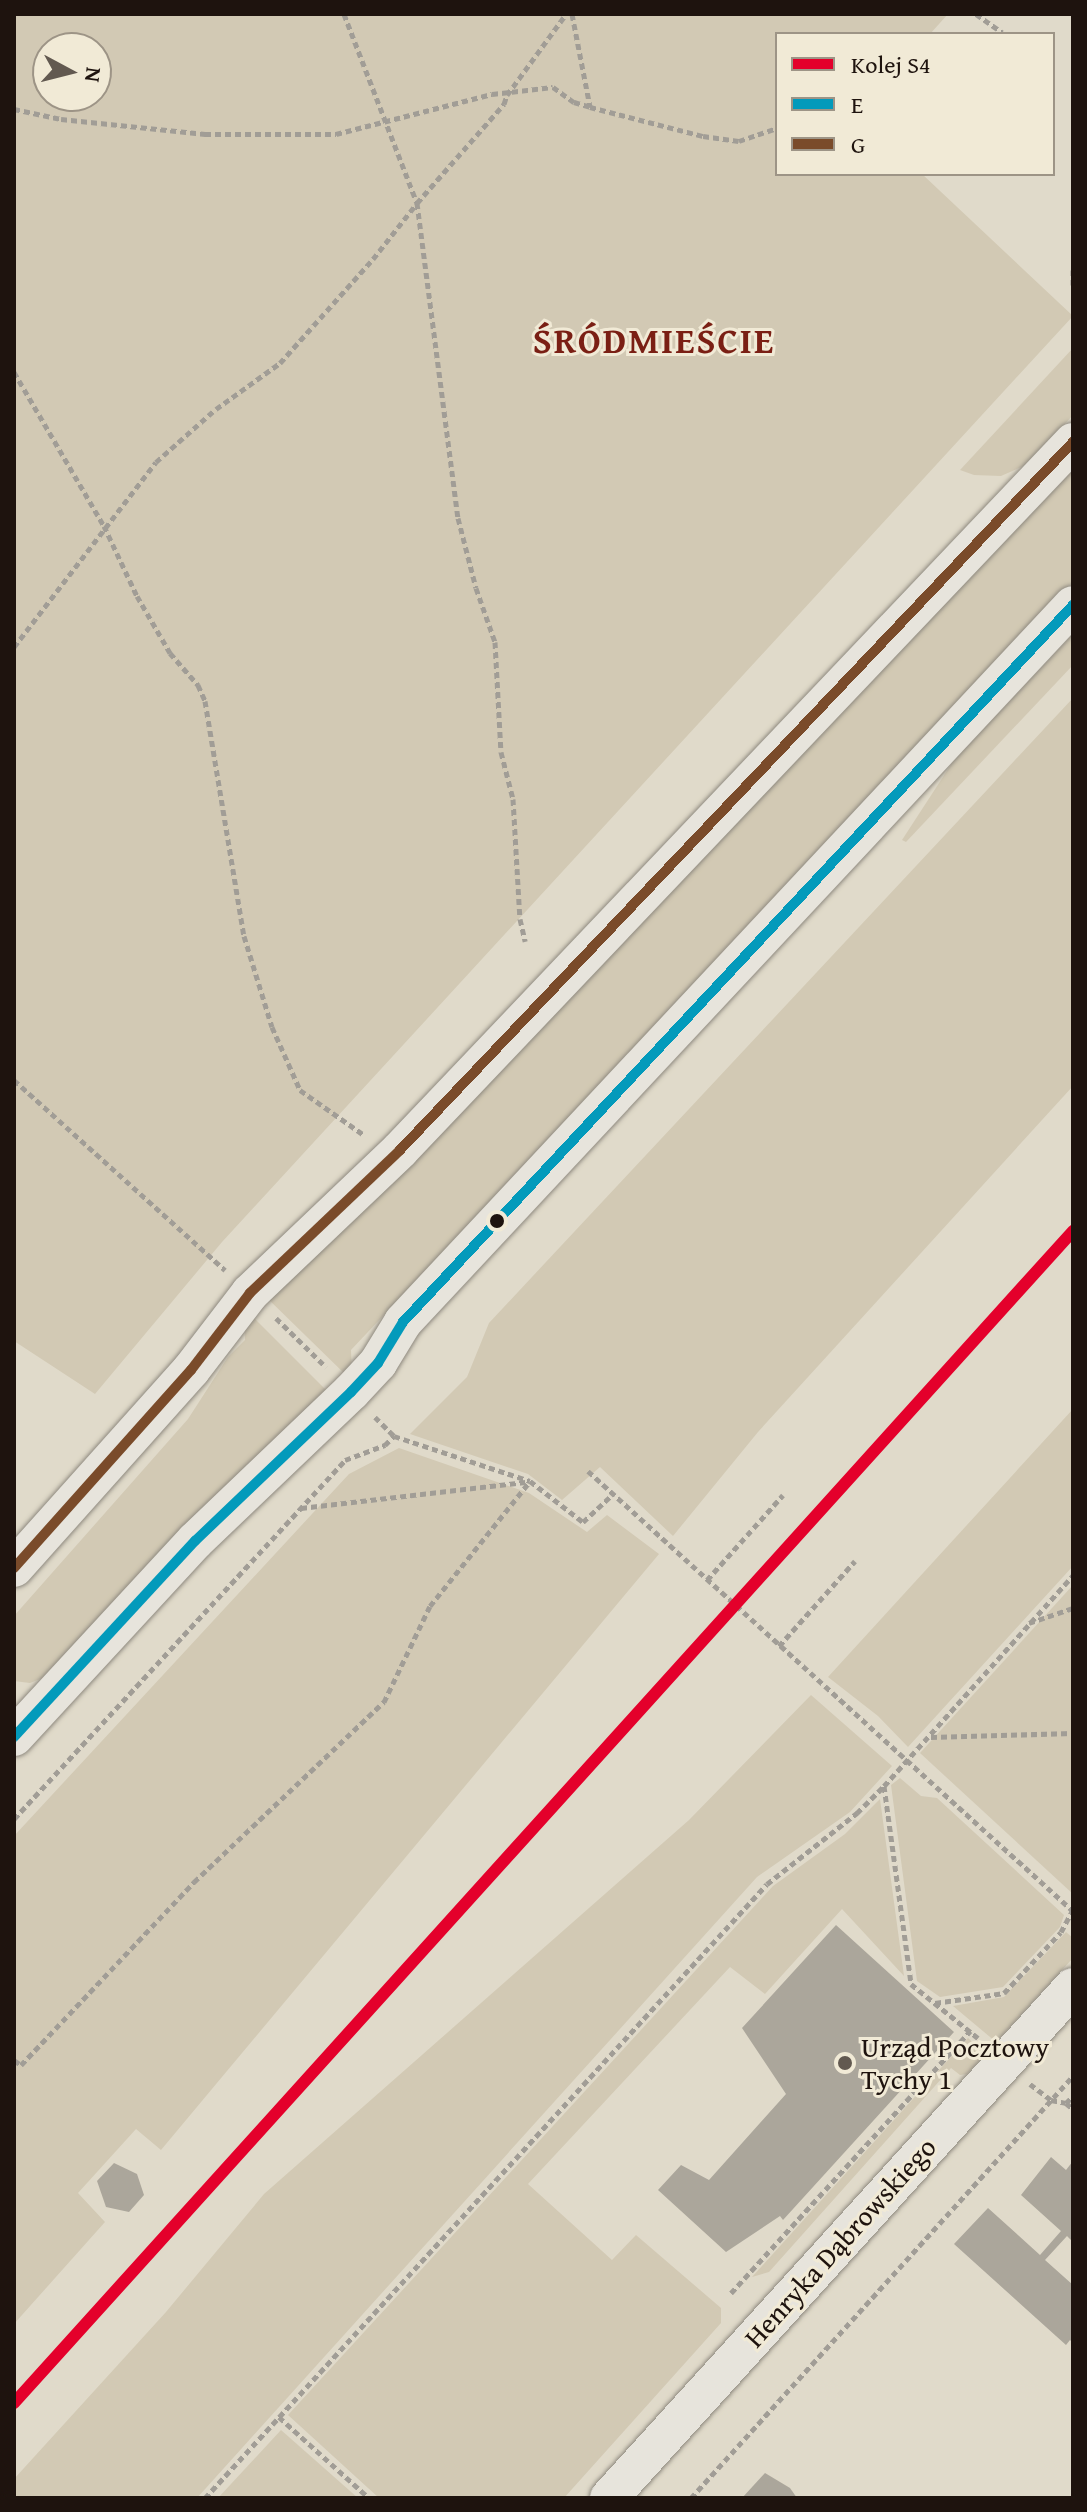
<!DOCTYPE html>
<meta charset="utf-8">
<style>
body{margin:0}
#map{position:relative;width:1087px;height:2512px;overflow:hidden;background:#e0daca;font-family:"Gentium Book Plus",serif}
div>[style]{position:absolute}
.green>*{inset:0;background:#d2c9b4}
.building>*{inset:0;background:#aba69b}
.path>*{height:5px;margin-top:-2.5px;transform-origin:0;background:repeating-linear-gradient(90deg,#a19d96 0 6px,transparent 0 10px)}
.roads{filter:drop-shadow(0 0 2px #8e897f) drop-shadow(0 0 2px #8e897f)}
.minor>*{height:38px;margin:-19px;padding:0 19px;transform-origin:19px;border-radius:19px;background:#e7e4dc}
.bus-1>*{height:10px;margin:-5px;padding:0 5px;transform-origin:5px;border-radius:5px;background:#039abb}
.bus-2>*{height:10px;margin:-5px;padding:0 5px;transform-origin:5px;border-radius:5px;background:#7a4b2a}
.rail-1>*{height:12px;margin:-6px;padding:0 6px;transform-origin:6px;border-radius:6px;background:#e4002b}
.dots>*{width:22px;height:22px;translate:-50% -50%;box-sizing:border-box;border:4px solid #f1ead6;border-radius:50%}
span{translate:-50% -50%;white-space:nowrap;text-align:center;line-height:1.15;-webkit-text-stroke:6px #f1ead6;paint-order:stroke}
.poi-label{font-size:28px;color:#1e130e}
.left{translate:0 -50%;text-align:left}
.street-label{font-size:28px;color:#1e130e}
.district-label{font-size:36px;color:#7a1f14;font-weight:700;letter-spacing:2px}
.frame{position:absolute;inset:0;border:16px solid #1e130e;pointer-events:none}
.legend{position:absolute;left:775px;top:32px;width:280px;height:144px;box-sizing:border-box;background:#f1ead6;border:2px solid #9d9486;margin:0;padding:10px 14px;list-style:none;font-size:24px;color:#1e130e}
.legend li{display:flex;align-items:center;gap:16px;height:40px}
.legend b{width:40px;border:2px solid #9d9486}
.north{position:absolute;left:32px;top:32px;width:80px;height:80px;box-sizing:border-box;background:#f1ead6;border:2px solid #9d9486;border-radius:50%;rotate:97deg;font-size:22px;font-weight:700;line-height:32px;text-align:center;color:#1e130e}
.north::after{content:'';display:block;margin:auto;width:28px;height:36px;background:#625950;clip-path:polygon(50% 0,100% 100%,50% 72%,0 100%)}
</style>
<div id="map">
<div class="green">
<i style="clip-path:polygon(evenodd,14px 14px,948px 14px,930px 34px,777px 34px,777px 174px,922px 174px,1073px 316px,222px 1242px,95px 1394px,14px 1341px,14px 14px,48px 48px,96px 48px,96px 96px,48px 96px,48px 48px)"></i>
<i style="clip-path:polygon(1073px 348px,1073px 415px,1028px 464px,1001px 476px,974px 475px,960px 470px)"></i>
<i style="clip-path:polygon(1073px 470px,1073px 582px,351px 1350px,352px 1374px,348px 1377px,264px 1295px,409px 1164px)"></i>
<i style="clip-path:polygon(1073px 634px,1073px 665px,906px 842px,902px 840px,954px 760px)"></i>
<i style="clip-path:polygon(1073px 698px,1073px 1086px,758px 1432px,673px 1536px,600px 1467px,562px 1500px,528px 1474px,410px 1434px,467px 1377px,489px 1323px)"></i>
<i style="clip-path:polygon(248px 1312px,330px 1394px,48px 1676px,30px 1683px,14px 1681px,14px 1616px,188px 1419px,228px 1357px,245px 1340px,244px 1316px)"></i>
<i style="clip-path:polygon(1073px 1409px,1073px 1566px,908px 1747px,878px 1716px,828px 1677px)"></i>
<i style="clip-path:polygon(399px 1448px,529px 1493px,587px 1532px,607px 1515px,659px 1554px,161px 2150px,136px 2129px,78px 2193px,105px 2222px,14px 2324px,14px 1836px,349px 1474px)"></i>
<i style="clip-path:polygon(1073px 1585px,1073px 1894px,920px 1753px)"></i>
<i style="clip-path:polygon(811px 1695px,892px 1766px,850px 1812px,757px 1877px,197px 2498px,14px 2498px,14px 2479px,166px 2312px,264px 2194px,689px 1820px)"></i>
<i style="clip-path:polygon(900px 1778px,921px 1796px,937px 1798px,1064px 1915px,1060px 1927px,1003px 1987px,940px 1997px,917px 1981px,891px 1785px)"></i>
<i style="clip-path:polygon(880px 1799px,904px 1976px,842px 1909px,765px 1994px,730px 1967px,528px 2184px,612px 2260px,636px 2235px,721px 2308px,721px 2323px,564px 2498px,379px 2498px,288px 2415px,773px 1886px,845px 1834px)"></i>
<i style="clip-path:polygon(1066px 1932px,1073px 1938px,1073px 1958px,996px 2042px,953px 2006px,1004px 1997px)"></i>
<i style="clip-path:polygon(968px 2038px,983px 2052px,983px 2057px,967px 2074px,960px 2075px,951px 2068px,769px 2272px,752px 2277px)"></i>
<i style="clip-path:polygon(281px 2430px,358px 2498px,218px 2498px)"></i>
</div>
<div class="building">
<i style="clip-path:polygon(836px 1925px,954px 2032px,783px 2220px,780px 2216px,726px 2252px,658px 2190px,681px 2165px,709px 2180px,786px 2094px,742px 2028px)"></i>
<i style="clip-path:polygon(1051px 2157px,1066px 2170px,1073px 2161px,1073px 2242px,1067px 2236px,1045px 2260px,1073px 2285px,1073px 2343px,1070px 2340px,1066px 2345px,954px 2244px,988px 2208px,1040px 2255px,1061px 2231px,1021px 2195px)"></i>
<i style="clip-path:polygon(114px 2163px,137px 2174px,144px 2195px,129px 2212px,106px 2207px,97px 2181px)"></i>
<i style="clip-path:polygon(765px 2473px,790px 2488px,797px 2498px,742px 2498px)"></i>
</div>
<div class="path">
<i style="left:344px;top:14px;width:203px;rotate:68.9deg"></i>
<i style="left:417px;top:203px;width:318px;rotate:82.6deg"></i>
<i style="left:458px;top:518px;width:72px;rotate:75.6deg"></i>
<i style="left:476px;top:588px;width:57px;rotate:70.6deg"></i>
<i style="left:495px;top:642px;width:110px;rotate:86.9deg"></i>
<i style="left:501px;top:752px;width:49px;rotate:75.7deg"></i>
<i style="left:513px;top:799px;width:120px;rotate:86.7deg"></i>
<i style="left:520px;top:919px;width:23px;rotate:77deg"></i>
<i style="left:572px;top:14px;width:95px;rotate:79deg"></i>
<i style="left:976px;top:14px;width:32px;rotate:35deg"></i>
<i style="left:14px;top:109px;width:48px;rotate:12deg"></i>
<i style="left:61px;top:119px;width:145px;rotate:5.9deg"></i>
<i style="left:205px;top:134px;width:131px"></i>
<i style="left:336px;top:134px;width:161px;rotate:-14.4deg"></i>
<i style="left:492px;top:94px;width:61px;rotate:-6.5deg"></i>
<i style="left:553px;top:87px;width:26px;rotate:36deg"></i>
<i style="left:574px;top:102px;width:17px;rotate:17deg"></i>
<i style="left:590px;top:107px;width:117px;rotate:14.4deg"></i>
<i style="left:703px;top:136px;width:36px;rotate:8deg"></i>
<i style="left:739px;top:141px;width:40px;rotate:-18.9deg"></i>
<i style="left:1073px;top:270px;width:15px;rotate:90deg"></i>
<i style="left:14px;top:372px;width:178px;rotate:59.7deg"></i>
<i style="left:104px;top:526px;width:77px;rotate:64.8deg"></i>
<i style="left:137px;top:596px;width:66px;rotate:59.9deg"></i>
<i style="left:170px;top:653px;width:43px;rotate:48.8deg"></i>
<i style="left:198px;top:685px;width:17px;rotate:66deg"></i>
<i style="left:205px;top:701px;width:238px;rotate:80.6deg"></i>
<i style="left:244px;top:936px;width:95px;rotate:72.9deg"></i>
<i style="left:272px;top:1027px;width:69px;rotate:66deg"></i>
<i style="left:300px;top:1090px;width:78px;rotate:35.1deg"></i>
<i style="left:14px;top:647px;width:233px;rotate:-52.5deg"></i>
<i style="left:156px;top:462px;width:80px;rotate:-41.5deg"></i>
<i style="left:216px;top:409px;width:79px;rotate:-35.7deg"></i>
<i style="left:280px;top:363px;width:140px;rotate:-48.2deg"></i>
<i style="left:373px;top:259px;width:71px;rotate:-51.8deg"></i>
<i style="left:417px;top:203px;width:132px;rotate:-48.7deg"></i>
<i style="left:504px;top:104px;width:9px;rotate:-72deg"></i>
<i style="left:507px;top:95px;width:100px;rotate:-53.9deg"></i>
<i style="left:14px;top:1080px;width:284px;rotate:42deg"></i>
<i style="left:276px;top:1318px;width:70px;rotate:44.4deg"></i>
<i style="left:375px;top:1417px;width:27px;rotate:45deg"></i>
<i style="left:394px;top:1436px;width:143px;rotate:18.3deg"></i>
<i style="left:530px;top:1481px;width:67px;rotate:37.7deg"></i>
<i style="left:583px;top:1522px;width:41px;rotate:-43deg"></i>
<i style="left:588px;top:1471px;width:655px;rotate:42.21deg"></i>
<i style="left:301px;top:1508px;width:226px;rotate:-6.6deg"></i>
<i style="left:707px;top:1580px;width:114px;rotate:-48.2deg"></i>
<i style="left:1029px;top:1623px;width:46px;rotate:-18.8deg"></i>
<i style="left:779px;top:1646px;width:114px;rotate:-48.2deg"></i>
<i style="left:931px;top:1737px;width:142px;rotate:-1.6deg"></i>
<i style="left:884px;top:1786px;width:200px;rotate:82.2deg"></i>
<i style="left:911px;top:1984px;width:86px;rotate:38.9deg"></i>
<i style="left:14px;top:1819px;width:488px;rotate:-47.3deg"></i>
<i style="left:345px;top:1460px;width:43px;rotate:-20.6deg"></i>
<i style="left:385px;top:1445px;width:13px;rotate:-45deg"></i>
<i style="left:935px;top:2003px;width:70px;rotate:-8.2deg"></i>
<i style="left:1004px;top:1993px;width:83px;rotate:-46.9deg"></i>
<i style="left:1061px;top:1932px;width:24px;rotate:-62deg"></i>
<i style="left:14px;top:2060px;width:9px;rotate:36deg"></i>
<i style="left:21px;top:2065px;width:252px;rotate:-46.6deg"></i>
<i style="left:194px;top:1882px;width:262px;rotate:-43.5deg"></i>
<i style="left:384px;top:1702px;width:106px;rotate:-64.4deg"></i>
<i style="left:430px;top:1606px;width:160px;rotate:-51.3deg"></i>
<i style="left:1030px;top:2084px;width:26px;rotate:37deg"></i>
<i style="left:1051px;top:2100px;width:15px;rotate:11deg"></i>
<i style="left:1066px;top:2103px;width:9px;rotate:41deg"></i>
<i style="left:1066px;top:2103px;width:10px;rotate:-45deg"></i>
<i style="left:731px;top:2293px;width:355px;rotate:-47.6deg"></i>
<i style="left:279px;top:2417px;width:121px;rotate:42deg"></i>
<i style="left:205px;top:2498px;width:832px;rotate:-47.53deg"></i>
<i style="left:767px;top:1884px;width:115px;rotate:-38.3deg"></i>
<i style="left:857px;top:1813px;width:38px;rotate:-45deg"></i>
<i style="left:884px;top:1786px;width:283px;rotate:-48.1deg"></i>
<i style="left:691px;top:2498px;width:569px;rotate:-47.85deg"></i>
</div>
<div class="roads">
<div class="minor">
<i style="left:14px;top:1568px;width:266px;rotate:-48.2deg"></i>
<i style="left:191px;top:1370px;width:97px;rotate:-52.5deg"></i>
<i style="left:250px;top:1293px;width:207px;rotate:-43.6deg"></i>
<i style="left:400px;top:1150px;width:977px;rotate:-46.45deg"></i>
<i style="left:14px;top:1737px;width:267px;rotate:-47.3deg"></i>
<i style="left:195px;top:1541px;width:216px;rotate:-43.7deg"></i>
<i style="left:351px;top:1392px;width:40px;rotate:-47deg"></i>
<i style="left:378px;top:1363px;width:48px;rotate:-58.6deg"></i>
<i style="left:403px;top:1322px;width:981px;rotate:-46.94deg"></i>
<i style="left:609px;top:2498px;width:690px;rotate:-47.76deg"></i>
</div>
</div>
<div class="bus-1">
<i style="left:14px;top:1737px;width:267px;rotate:-47.3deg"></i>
<i style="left:195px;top:1541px;width:216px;rotate:-43.7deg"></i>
<i style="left:351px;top:1392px;width:40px;rotate:-47deg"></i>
<i style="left:378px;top:1363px;width:48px;rotate:-58.6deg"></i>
<i style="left:403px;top:1322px;width:981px;rotate:-46.94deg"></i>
</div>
<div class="bus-2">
<i style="left:14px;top:1568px;width:266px;rotate:-48.2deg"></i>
<i style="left:191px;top:1370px;width:97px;rotate:-52.5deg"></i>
<i style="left:250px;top:1293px;width:207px;rotate:-43.6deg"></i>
<i style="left:400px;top:1150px;width:977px;rotate:-46.45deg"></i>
</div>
<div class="rail-1">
<i style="left:14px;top:2403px;width:1580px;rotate:-47.9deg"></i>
</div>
<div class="dots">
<i style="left:497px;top:1221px;background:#1e130e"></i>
<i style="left:845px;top:2063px;background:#625950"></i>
</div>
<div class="poi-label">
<span class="left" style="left:861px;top:2063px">Urząd Pocztowy<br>Tychy 1</span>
</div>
<div class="street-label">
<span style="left:840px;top:2242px;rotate:-48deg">Henryka Dąbrowskiego</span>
</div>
<div class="district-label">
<span style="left:654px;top:340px">ŚRÓDMIEŚCIE</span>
</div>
<div class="frame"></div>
<ul class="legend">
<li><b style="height:10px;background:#e4002b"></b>Kolej S4</li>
<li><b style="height:10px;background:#039abb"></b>E</li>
<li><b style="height:10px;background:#7a4b2a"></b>G</li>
</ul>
<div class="north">N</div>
</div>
